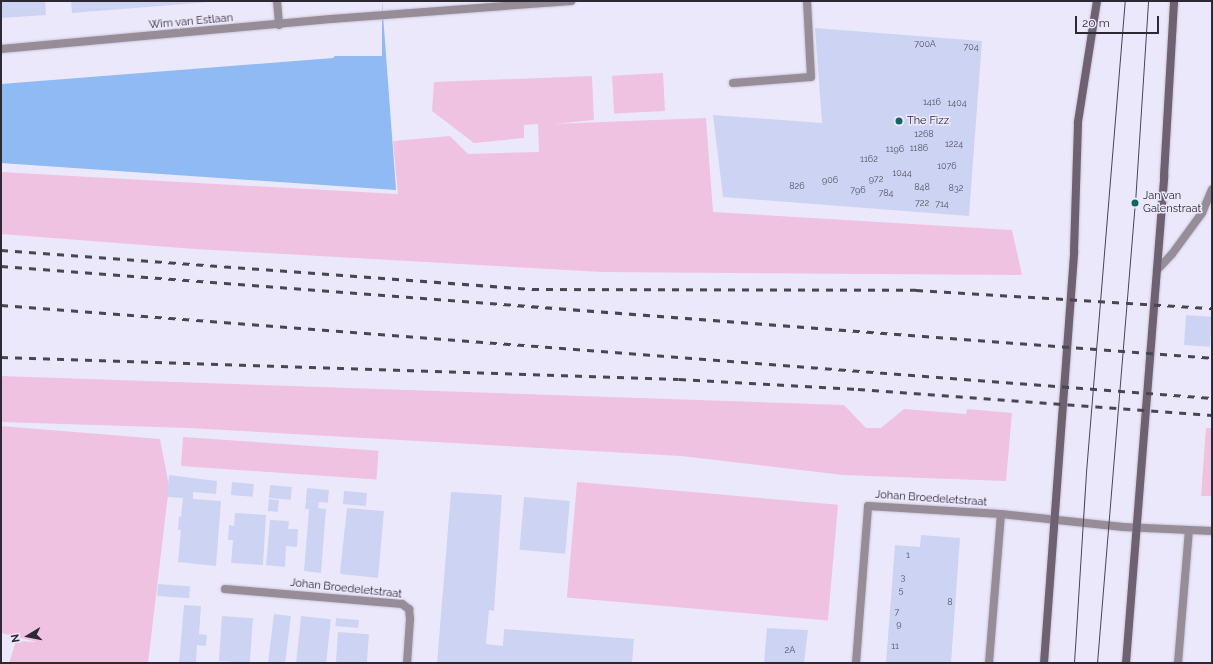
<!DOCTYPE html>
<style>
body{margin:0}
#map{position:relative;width:1213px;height:664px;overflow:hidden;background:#ece8fb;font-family:Raleway,sans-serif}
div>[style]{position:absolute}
.green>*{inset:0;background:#efc2e2;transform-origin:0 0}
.water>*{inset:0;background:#90baf3}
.pier>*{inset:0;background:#ece8fb;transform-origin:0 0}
.building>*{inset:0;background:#cdd4f3;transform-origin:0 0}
.roads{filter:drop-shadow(0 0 1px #c9c5d7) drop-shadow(0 0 1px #c9c5d7)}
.lane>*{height:8px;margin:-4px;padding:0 4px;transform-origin:4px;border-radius:4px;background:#968d99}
.street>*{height:8px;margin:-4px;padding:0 4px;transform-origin:4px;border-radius:4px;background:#968d99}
.secondary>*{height:8px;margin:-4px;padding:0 4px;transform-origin:4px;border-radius:4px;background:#6d6172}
.tram>*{height:1px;margin:-0.5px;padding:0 0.5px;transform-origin:0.5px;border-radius:0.5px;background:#494552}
.rail>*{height:3px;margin-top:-1.5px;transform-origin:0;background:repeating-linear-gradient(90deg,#494552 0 7px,transparent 0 14px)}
.dots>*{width:11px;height:11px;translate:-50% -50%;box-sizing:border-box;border:2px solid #ece8fb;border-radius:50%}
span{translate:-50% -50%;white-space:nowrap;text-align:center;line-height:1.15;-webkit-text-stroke:3px #ece8fb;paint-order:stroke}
.number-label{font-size:9px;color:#545364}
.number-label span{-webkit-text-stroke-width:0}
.street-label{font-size:11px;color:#2c2834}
.poi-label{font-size:11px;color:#2c2834}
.left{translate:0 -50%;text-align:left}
.frame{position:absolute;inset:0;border:2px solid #2c2834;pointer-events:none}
.north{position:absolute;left:8px;top:616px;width:40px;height:40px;-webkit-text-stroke:3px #ece8fb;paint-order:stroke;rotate:260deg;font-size:11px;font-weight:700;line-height:16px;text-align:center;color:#2c2834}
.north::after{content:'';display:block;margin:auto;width:14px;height:18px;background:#2c2834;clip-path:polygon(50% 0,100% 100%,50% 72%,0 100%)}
.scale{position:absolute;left:1075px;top:16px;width:84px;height:18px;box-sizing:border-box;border:2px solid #2c2834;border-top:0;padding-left:5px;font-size:12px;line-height:14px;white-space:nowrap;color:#2c2834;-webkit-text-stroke:3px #ece8fb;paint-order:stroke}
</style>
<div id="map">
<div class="green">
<i style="left:663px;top:73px;width:38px;height:51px;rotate:87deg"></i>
<i style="clip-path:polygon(592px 76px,594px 120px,553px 124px,706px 118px,713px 212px,1012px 230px,1022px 275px,602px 272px,195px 249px,1px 234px,1px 172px,398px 194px,393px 141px,450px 136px,468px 154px,539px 152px,538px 124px,524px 125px,524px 138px,474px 143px,432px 111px,434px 82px)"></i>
<i style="clip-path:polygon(1px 376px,844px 405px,866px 428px,881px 428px,904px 409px,966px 414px,967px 409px,1012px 413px,1006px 481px,843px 475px,681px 456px,188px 428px,1px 422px)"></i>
<i style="clip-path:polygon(1px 426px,160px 439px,169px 486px,148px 663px,9px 663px,16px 641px,37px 642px,1px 633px)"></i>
<i style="clip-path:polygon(1206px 428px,1212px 428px,1212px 496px,1201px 496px)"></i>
<i style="left:183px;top:437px;width:196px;height:29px;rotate:4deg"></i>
<i style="left:577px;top:482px;width:262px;height:116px;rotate:5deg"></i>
</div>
<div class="water">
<i style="clip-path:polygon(382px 1px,396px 190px,1px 163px,1px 84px,333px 58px)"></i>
</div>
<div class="pier">
<i style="left:330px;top:1px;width:52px;height:55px"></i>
</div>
<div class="building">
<i style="clip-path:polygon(1px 1px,45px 1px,46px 15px,1px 18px)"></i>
<i style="clip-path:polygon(71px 1px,210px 1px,210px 2px,72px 13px)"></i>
<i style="clip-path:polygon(815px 28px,982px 41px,969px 216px,723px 197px,713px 115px,822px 123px)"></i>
<i style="left:1186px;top:315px;width:26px;height:30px;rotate:4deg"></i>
<i style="clip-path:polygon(169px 475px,217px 481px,216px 494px,193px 492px,193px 499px,221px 501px,216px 566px,178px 562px,181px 530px,178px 530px,179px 516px,181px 517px,183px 498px,167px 497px)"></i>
<i style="left:232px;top:482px;width:22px;height:13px;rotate:5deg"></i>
<i style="left:270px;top:485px;width:22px;height:13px;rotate:5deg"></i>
<i style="left:307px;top:488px;width:22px;height:13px;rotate:5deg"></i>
<i style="left:344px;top:491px;width:23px;height:13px;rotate:5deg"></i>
<i style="clip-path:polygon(451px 492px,502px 495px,494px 611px,489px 610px,486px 644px,503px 646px,504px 629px,634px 639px,632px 663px,437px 663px)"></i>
<i style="left:524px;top:497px;width:46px;height:53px;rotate:5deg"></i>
<i style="left:269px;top:499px;width:10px;height:12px;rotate:6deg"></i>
<i style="clip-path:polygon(306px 501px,319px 502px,318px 508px,326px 509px,321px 573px,304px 571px,309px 509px,305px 509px)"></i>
<i style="clip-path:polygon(347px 508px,384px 511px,378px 578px,341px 574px,340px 572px)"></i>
<i style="clip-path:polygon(235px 513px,266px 515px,263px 565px,231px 563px,233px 540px,228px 540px,229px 525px,234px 526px)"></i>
<i style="clip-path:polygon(270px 520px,289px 521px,288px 529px,298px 529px,297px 547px,286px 546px,285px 567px,266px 565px)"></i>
<i style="clip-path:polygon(921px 535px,960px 538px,951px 663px,886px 663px,895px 545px,920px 547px)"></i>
<i style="left:158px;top:584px;width:32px;height:12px;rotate:4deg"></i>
<i style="clip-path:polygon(184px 605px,201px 606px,199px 634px,207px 635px,206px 646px,197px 645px,196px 663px,179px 663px)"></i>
<i style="left:274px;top:614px;width:17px;height:49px;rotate:7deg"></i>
<i style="left:222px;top:616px;width:31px;height:45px;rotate:4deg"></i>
<i style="left:301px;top:616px;width:30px;height:47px;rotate:6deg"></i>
<i style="left:336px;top:618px;width:23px;height:8px;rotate:5deg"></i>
<i style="clip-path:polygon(767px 628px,808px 630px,804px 663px,764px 663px)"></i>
<i style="left:338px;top:632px;width:31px;height:31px;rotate:4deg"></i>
</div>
<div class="roads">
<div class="lane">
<i style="left:733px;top:83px;width:78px;rotate:-4.4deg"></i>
<i style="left:811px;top:77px;width:76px;rotate:-93deg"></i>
<i style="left:989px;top:663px;width:149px;rotate:-85.4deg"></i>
<i style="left:1178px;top:663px;width:133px;rotate:-85.3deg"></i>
</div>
<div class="street">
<i style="left:277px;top:1px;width:24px;rotate:85deg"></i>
<i style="left:1px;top:49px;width:331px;rotate:-5.2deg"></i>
<i style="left:331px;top:19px;width:241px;rotate:-4.3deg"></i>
<i style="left:1157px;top:270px;width:22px;rotate:-47deg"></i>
<i style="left:1172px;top:254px;width:51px;rotate:-53.8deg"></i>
<i style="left:1202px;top:213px;width:26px;rotate:-67deg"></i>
<i style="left:225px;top:589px;width:178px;rotate:4.8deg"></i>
<i style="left:402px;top:604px;width:9px;rotate:36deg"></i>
<i style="left:409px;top:609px;width:10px;rotate:84deg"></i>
<i style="left:410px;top:619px;width:44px;rotate:93.9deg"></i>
<i style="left:856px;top:663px;width:157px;rotate:-85.6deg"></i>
<i style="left:868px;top:506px;width:133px;rotate:3.4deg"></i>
<i style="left:1001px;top:514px;width:123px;rotate:6.1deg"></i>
<i style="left:1123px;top:527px;width:89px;rotate:2.6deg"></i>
</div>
<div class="secondary">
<i style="left:1044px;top:663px;width:413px;rotate:-85.8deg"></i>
<i style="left:1074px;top:251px;width:129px;rotate:-88.2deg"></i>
<i style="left:1078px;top:122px;width:122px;rotate:-81.1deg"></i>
<i style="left:1126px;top:663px;width:488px;rotate:-85.5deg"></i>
<i style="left:1164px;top:176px;width:175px;rotate:-86.7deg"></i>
</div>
</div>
<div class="tram">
<i style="left:1074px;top:663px;width:191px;rotate:-86.4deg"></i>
<i style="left:1086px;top:472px;width:473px;rotate:-85.3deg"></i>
<i style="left:1097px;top:663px;width:462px;rotate:-85.3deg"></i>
<i style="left:1135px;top:203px;width:202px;rotate:-86.3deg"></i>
</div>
<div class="rail">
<i style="left:1px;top:250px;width:532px;rotate:4.2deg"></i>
<i style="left:532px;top:289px;width:384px;rotate:0.1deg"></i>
<i style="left:916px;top:290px;width:297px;rotate:3.5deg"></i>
<i style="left:1px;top:266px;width:1214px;rotate:4.34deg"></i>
<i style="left:1px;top:305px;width:1215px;rotate:4.39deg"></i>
<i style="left:1px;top:357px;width:678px;rotate:1.86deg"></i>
<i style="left:679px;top:379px;width:179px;rotate:3.2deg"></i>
<i style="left:858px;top:389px;width:355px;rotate:4.2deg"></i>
</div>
<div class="dots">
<i style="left:899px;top:121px;background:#146464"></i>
<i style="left:1135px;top:203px;background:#146464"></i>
</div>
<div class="number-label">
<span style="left:925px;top:44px">700A</span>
<span style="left:971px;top:47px">704</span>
<span style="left:932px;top:102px">1416</span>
<span style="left:957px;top:103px">1404</span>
<span style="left:924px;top:134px">1268</span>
<span style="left:954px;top:144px">1224</span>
<span style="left:919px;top:148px">1186</span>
<span style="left:895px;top:149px">1196</span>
<span style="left:869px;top:159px">1162</span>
<span style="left:947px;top:166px">1076</span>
<span style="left:902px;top:173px">1044</span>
<span style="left:876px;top:179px">972</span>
<span style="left:830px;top:180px">906</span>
<span style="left:797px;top:186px">826</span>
<span style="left:922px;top:187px">848</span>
<span style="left:956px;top:188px">832</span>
<span style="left:858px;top:190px">796</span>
<span style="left:886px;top:193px">784</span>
<span style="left:922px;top:203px">722</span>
<span style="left:942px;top:204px">714</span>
<span style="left:908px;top:555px">1</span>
<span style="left:903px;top:577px">3</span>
<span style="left:901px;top:590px">5</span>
<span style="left:950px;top:602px">8</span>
<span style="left:897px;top:612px">7</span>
<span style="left:899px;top:624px">9</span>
<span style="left:895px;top:646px">11</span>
<span style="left:790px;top:650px">2A</span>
</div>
<div class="street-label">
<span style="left:191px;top:22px;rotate:-5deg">Wim van Estlaan</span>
<span style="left:931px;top:499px;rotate:4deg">Johan Broedeletstraat</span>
<span style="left:346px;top:589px;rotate:6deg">Johan Broedeletstraat</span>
</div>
<div class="poi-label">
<span class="left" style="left:907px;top:121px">The Fizz</span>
<span class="left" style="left:1143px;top:203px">Jan van<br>Galenstraat</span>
</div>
<div class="frame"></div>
<div class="north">N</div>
<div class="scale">20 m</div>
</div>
